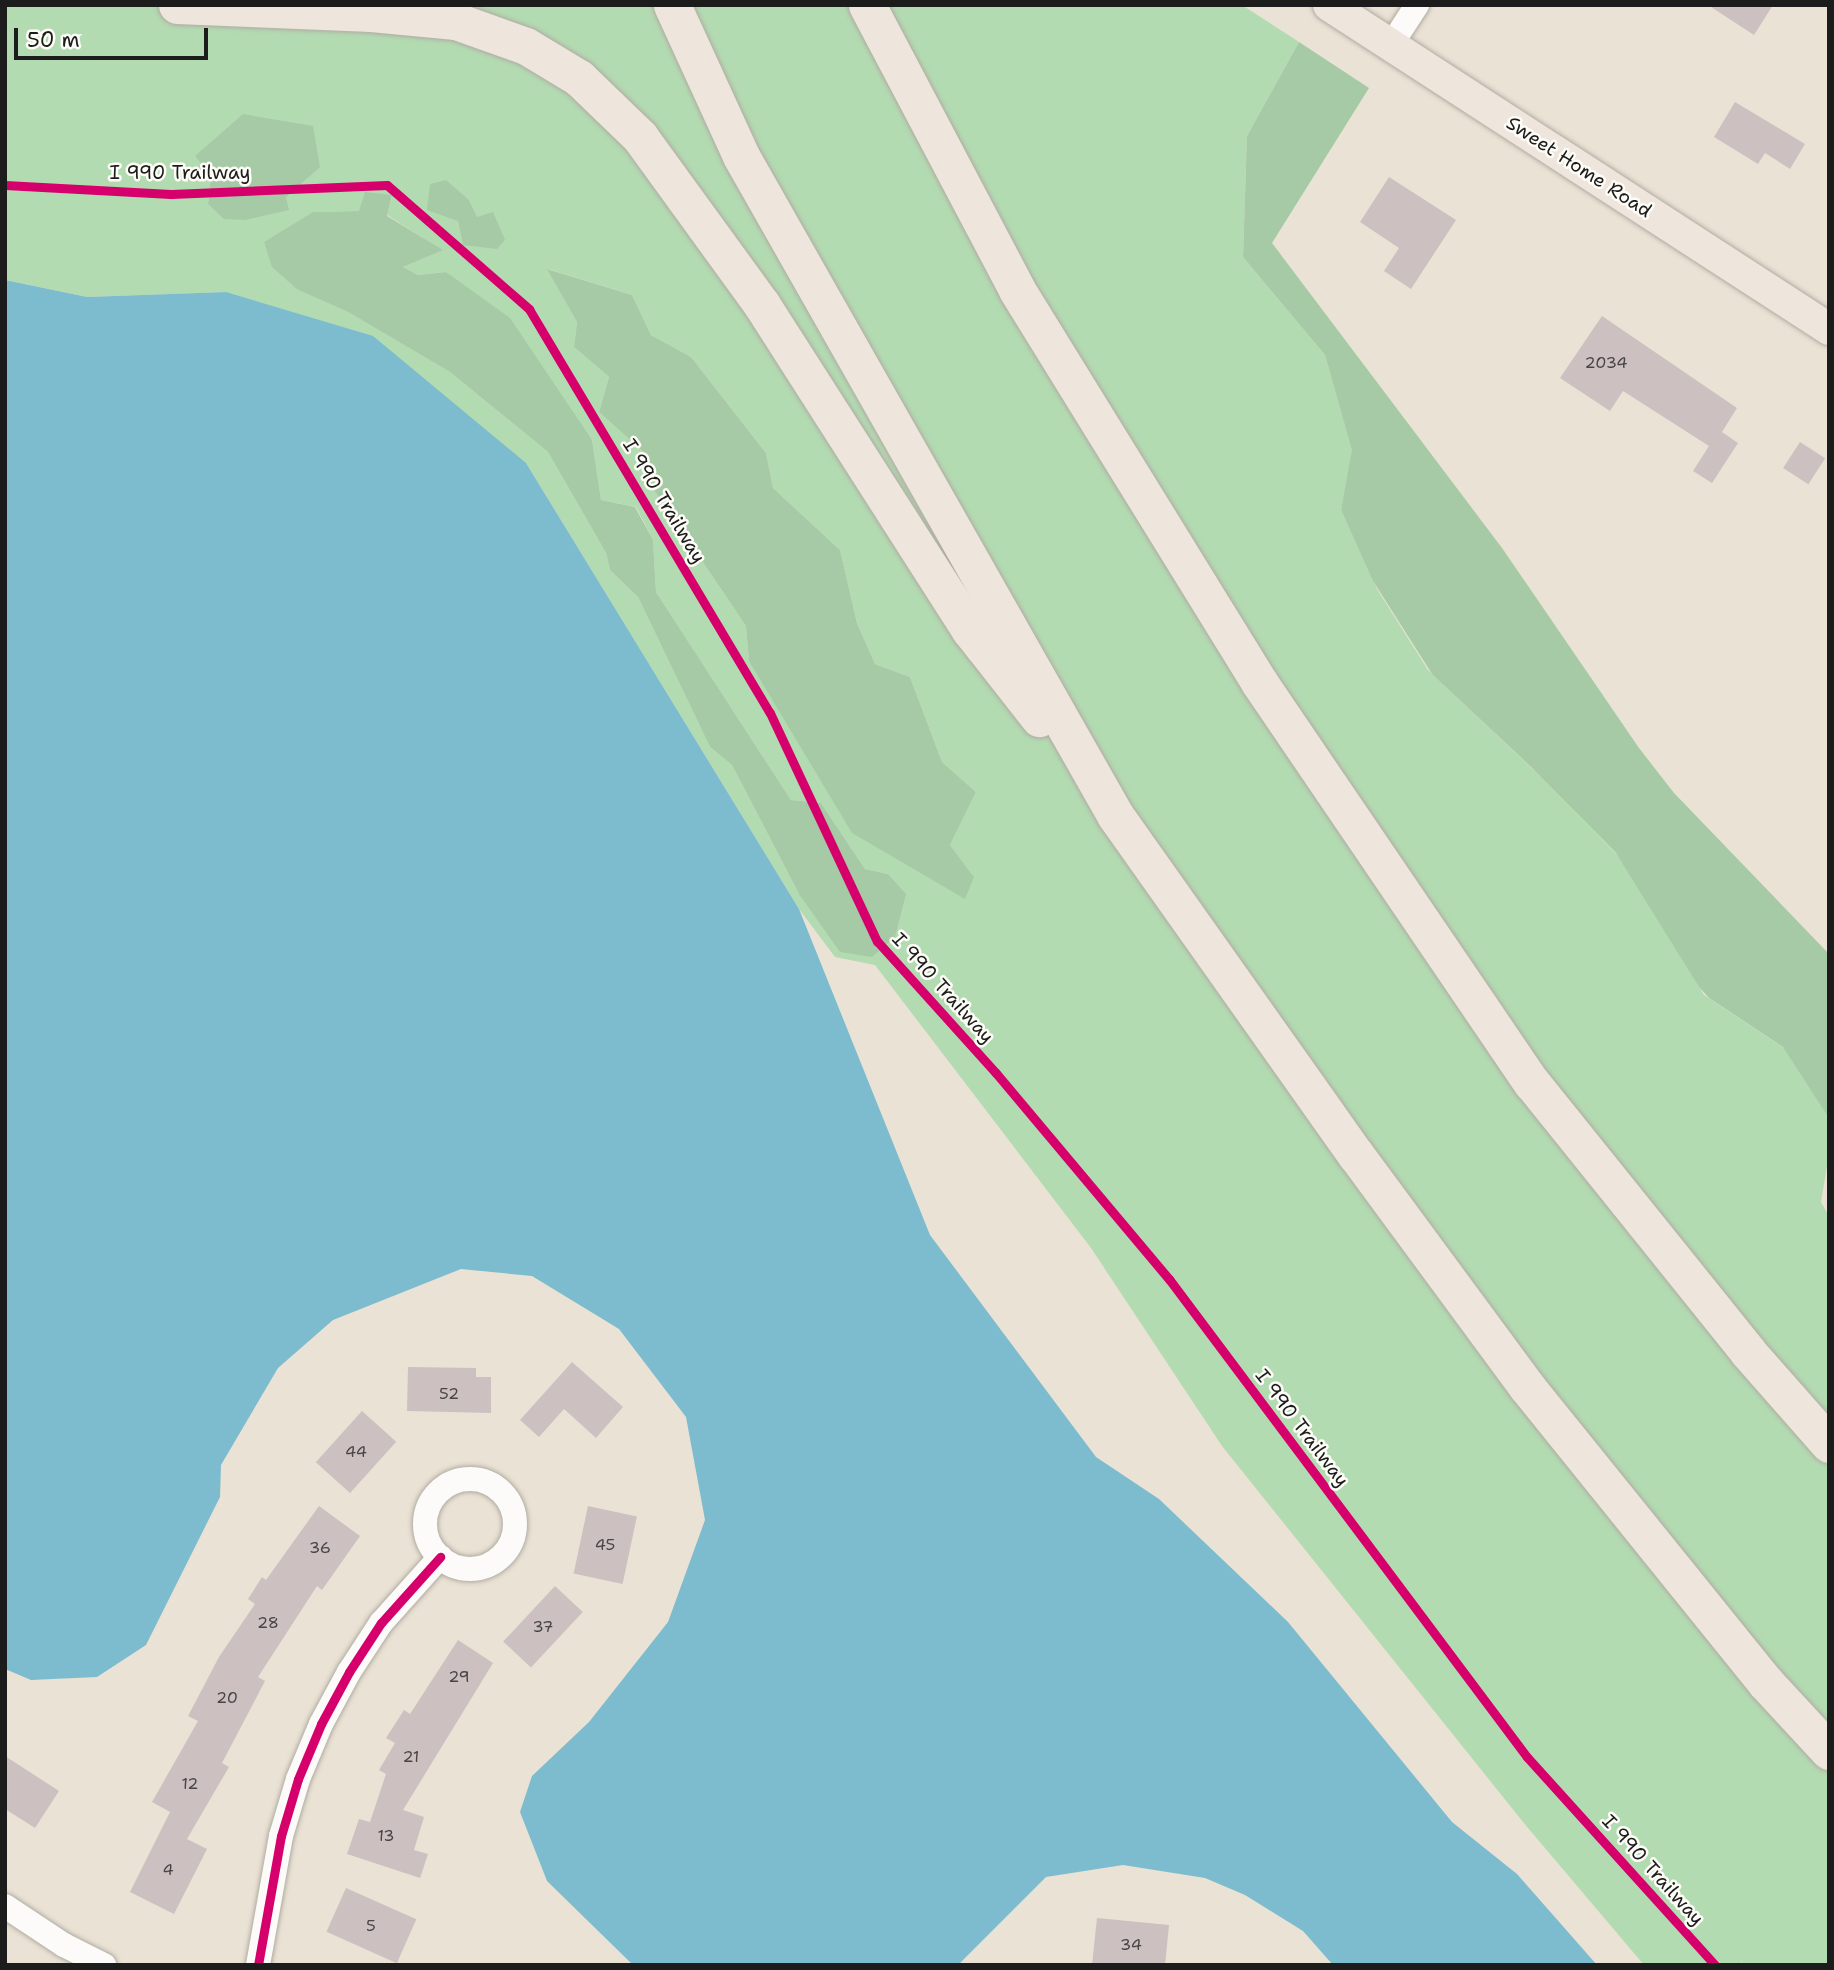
<!DOCTYPE html>
<style>
body{margin:0}
#map{position:relative;width:1834px;height:1970px;overflow:hidden;background:#eae2d4;font-family:"Shantell Sans",sans-serif}
div>[style]{position:absolute}
.green>*{inset:0;background:#b3dbb2}
.forest>*{inset:0;background:#a5caa5}
.water>*{inset:0;background:#7cbcce}
.building>*{inset:0;background:#cdc0c1;transform-origin:0 0}
.roads{filter:drop-shadow(0 0 2px #b0aca2) drop-shadow(0 0 2px #b0aca2)}
.minor>*{height:24px;margin:-12px;padding:0 12px;transform-origin:12px;border-radius:12px;background:#fcfbf9}
.minor>.ring{margin:-12px;padding:0;box-sizing:content-box;background:none;border:24px solid #fcfbf9;border-radius:50%}
.major>*{height:32px;margin:-16px;padding:0 16px;transform-origin:16px;border-radius:16px;background:#eee5dd}
.highway>*{height:37px;margin:-18.5px;padding:0 18.5px;transform-origin:18.5px;border-radius:18.5px;background:#eee5dd}
.cycleway>*{height:9px;margin:-4.5px;padding:0 4.5px;transform-origin:4.5px;border-radius:4.5px;background:#d6006c}
span{translate:-50% -50%;white-space:nowrap;text-align:center;line-height:1.15;-webkit-text-stroke:5px #fdfcf7;paint-order:stroke}
.number-label{font-size:16px;color:#484545}
.number-label span{-webkit-text-stroke-width:0}
.street-label{font-size:19px;color:#1c1c1c}
.frame{position:absolute;inset:0;border:7px solid #1c1c1c;pointer-events:none}
.scale{position:absolute;left:14px;top:28px;width:194px;height:32px;box-sizing:border-box;border:4px solid #1c1c1c;border-top:0;padding-left:9px;font-size:21px;line-height:24px;white-space:nowrap;color:#1c1c1c;-webkit-text-stroke:5px #fdfcf7;paint-order:stroke}
</style>
<div id="map">
<div class="green">
<i style="clip-path:polygon(evenodd,5px 5px,1242px 5px,1299px 42px,1247px 136px,1243px 257px,1325px 355px,1353px 451px,1341px 510px,1377px 589px,1428px 670px,1541px 777px,1624px 862px,1704px 995px,1787px 1050px,1829px 1116px,1829px 1154px,1821px 1202px,1829px 1216px,1829px 1965px,1745px 1965px,1739px 1958px,1744px 1965px,1644px 1965px,1523px 1822px,1222px 1446px,1091px 1248px,875px 965px,835px 957px,799px 909px,526px 463px,226px 292px,87px 297px,5px 280px,5px 5px,211px 175px,286px 197px,288px 209px,208px 204px,211px 175px,5px 5px,392px 196px,387px 215px,442px 250px,403px 267px,418px 275px,446px 272px,592px 440px,601px 500px,636px 507px,653px 540px,656px 592px,791px 800px,821px 803px,865px 869px,888px 874px,799px 894px,732px 765px,710px 747px,638px 597px,610px 570px,606px 553px,548px 452px,450px 372px,348px 312px,298px 290px,264px 243px,313px 212px,359px 211px,392px 196px,5px 5px,469px 200px,477px 218px,463px 245px,458px 221px,469px 200px,5px 5px,548px 269px,632px 295px,651px 335px,691px 357px,766px 453px,773px 488px,840px 550px,857px 623px,875px 664px,910px 677px,942px 762px,976px 792px,950px 845px,974px 877px,749px 661px,746px 626px,648px 481px,649px 457px,599px 412px,609px 377px,574px 347px,577px 322px,548px 269px)"></i>
</div>
<div class="forest">
<i style="clip-path:polygon(1299px 42px,1369px 88px,1272px 243px,1502px 548px,1639px 748px,1674px 793px,1829px 954px,1829px 1118px,1783px 1047px,1709px 998px,1699px 987px,1616px 853px,1531px 767px,1432px 674px,1373px 581px,1341px 510px,1352px 450px,1325px 355px,1243px 257px,1247px 136px)"></i>
<i style="clip-path:polygon(243px 114px,313px 126px,320px 167px,286px 197px,289px 210px,245px 220px,224px 219px,208px 204px,211px 175px,195px 156px)"></i>
<i style="clip-path:polygon(446px 180px,469px 200px,477px 217px,493px 212px,505px 240px,497px 249px,463px 245px,458px 221px,427px 210px,430px 184px)"></i>
<i style="clip-path:polygon(365px 192px,392px 195px,387px 216px,443px 250px,403px 267px,418px 275px,446px 272px,510px 318px,592px 440px,601px 500px,635px 507px,653px 540px,656px 592px,791px 800px,821px 803px,865px 869px,888px 874px,906px 894px,895px 937px,872px 957px,840px 952px,799px 894px,732px 765px,710px 747px,638px 597px,610px 570px,606px 553px,548px 452px,450px 372px,348px 312px,298px 290px,272px 267px,264px 242px,313px 212px,359px 211px)"></i>
<i style="clip-path:polygon(547px 269px,632px 295px,651px 335px,691px 357px,766px 453px,773px 488px,840px 550px,857px 623px,875px 664px,910px 677px,942px 762px,976px 792px,950px 845px,974px 877px,965px 899px,852px 833px,749px 661px,746px 626px,648px 481px,649px 457px,599px 412px,609px 377px,574px 347px,577px 322px)"></i>
</div>
<div class="water">
<i style="clip-path:polygon(5px 280px,87px 297px,226px 292px,373px 336px,526px 463px,799px 909px,930px 1235px,1096px 1457px,1159px 1499px,1288px 1622px,1452px 1822px,1517px 1874px,1597px 1965px,1333px 1965px,1303px 1931px,1245px 1895px,1205px 1878px,1123px 1865px,1046px 1877px,958px 1965px,633px 1965px,547px 1881px,520px 1812px,532px 1776px,589px 1722px,668px 1622px,705px 1520px,686px 1417px,619px 1329px,532px 1276px,461px 1269px,333px 1320px,278px 1368px,221px 1465px,220px 1497px,146px 1645px,97px 1677px,31px 1680px,5px 1669px)"></i>
</div>
<div class="building">
<i style="clip-path:polygon(1708px 5px,1773px 5px,1754px 35px)"></i>
<i style="clip-path:polygon(1735px 102px,1805px 144px,1790px 169px,1765px 153px,1758px 164px,1714px 137px)"></i>
<i style="clip-path:polygon(1389px 177px,1456px 220px,1411px 289px,1384px 271px,1399px 248px,1360px 222px)"></i>
<i style="clip-path:polygon(1602px 316px,1737px 408px,1722px 432px,1738px 443px,1712px 483px,1693px 471px,1709px 446px,1623px 391px,1610px 411px,1560px 378px)"></i>
<i style="left:1800px;top:442px;width:30px;height:31px;rotate:33deg"></i>
<i style="clip-path:polygon(572px 1362px,623px 1407px,596px 1438px,564px 1409px,539px 1437px,520px 1420px)"></i>
<i style="clip-path:polygon(408px 1367px,476px 1368px,476px 1377px,491px 1377px,491px 1413px,407px 1411px)"></i>
<i style="left:362px;top:1411px;width:46px;height:69px;rotate:42deg"></i>
<i style="clip-path:polygon(319px 1506px,360px 1536px,322px 1590px,317px 1586px,258px 1677px,265px 1681px,222px 1763px,229px 1767px,187px 1839px,207px 1849px,174px 1914px,130px 1892px,170px 1812px,152px 1802px,198px 1721px,188px 1716px,219px 1657px,255px 1604px,248px 1599px,262px 1577px,266px 1580px)"></i>
<i style="left:588px;top:1506px;width:50px;height:69px;rotate:12deg"></i>
<i style="left:555px;top:1586px;width:38px;height:76px;rotate:43deg"></i>
<i style="clip-path:polygon(458px 1640px,493px 1663px,403px 1810px,424px 1817px,414px 1850px,428px 1854px,420px 1878px,347px 1854px,359px 1819px,370px 1822px,386px 1774px,379px 1770px,395px 1743px,386px 1738px,404px 1710px,410px 1714px)"></i>
<i style="clip-path:polygon(5px 1756px,59px 1791px,35px 1828px,5px 1809px)"></i>
<i style="left:346px;top:1888px;width:77px;height:48px;rotate:24deg"></i>
<i style="clip-path:polygon(1097px 1918px,1169px 1925px,1165px 1965px,1092px 1965px)"></i>
</div>
<div class="roads">
<div class="minor">
<i style="left:1391px;top:45px;width:48px;rotate:-57deg"></i>
<i class="ring" style="left:425px;top:1479px;width:66px;height:66px"></i>
<i style="left:5px;top:1906px;width:71px;rotate:33.5deg"></i>
<i style="left:64px;top:1945px;width:45px;rotate:26.6deg"></i>
<i style="left:258px;top:1965px;width:131px;rotate:-79.9deg"></i>
<i style="left:281px;top:1836px;width:59px;rotate:-73.4deg"></i>
<i style="left:298px;top:1779px;width:60px;rotate:-67.3deg"></i>
<i style="left:321px;top:1724px;width:59px;rotate:-61.7deg"></i>
<i style="left:349px;top:1672px;width:59px;rotate:-56.9deg"></i>
<i style="left:381px;top:1623px;width:89px;rotate:-48.2deg"></i>
</div>
<div class="major">
<i style="left:1329px;top:5px;width:596px;rotate:32.94deg"></i>
</div>
<div class="highway">
<i style="left:177px;top:5px;width:194px;rotate:2.4deg"></i>
<i style="left:371px;top:13px;width:85px;rotate:5.4deg"></i>
<i style="left:456px;top:21px;width:74px;rotate:19.7deg"></i>
<i style="left:526px;top:46px;width:62px;rotate:31.1deg"></i>
<i style="left:579px;top:78px;width:85px;rotate:44deg"></i>
<i style="left:640px;top:137px;width:208px;rotate:54deg"></i>
<i style="left:762px;top:305px;width:386px;rotate:57.4deg"></i>
<i style="left:970px;top:630px;width:112px;rotate:51.9deg"></i>
<i style="left:672px;top:5px;width:166px;rotate:65.4deg"></i>
<i style="left:741px;top:156px;width:758px;rotate:60.42deg"></i>
<i style="left:1115px;top:815px;width:417px;rotate:54.7deg"></i>
<i style="left:1356px;top:1155px;width:288px;rotate:53.6deg"></i>
<i style="left:1527px;top:1387px;width:380px;rotate:51.1deg"></i>
<i style="left:1766px;top:1683px;width:93px;rotate:47.2deg"></i>
<i style="left:867px;top:5px;width:322px;rotate:62.2deg"></i>
<i style="left:1017px;top:290px;width:461px;rotate:58.3deg"></i>
<i style="left:1259px;top:682px;width:485px;rotate:55.8deg"></i>
<i style="left:1532px;top:1083px;width:345px;rotate:51.2deg"></i>
<i style="left:1748px;top:1352px;width:123px;rotate:48.6deg"></i>
</div>
</div>
<div class="cycleway">
<i style="left:5px;top:185px;width:166px;rotate:3.1deg"></i>
<i style="left:171px;top:194px;width:216px;rotate:-2.4deg"></i>
<i style="left:387px;top:185px;width:189px;rotate:41.1deg"></i>
<i style="left:529px;top:309px;width:470px;rotate:59.2deg"></i>
<i style="left:770px;top:713px;width:252px;rotate:64.9deg"></i>
<i style="left:877px;top:941px;width:178px;rotate:48deg"></i>
<i style="left:996px;top:1073px;width:269px;rotate:50deg"></i>
<i style="left:1169px;top:1279px;width:597px;rotate:53.17deg"></i>
<i style="left:1527px;top:1757px;width:280px;rotate:47.9deg"></i>
<i style="left:258px;top:1965px;width:131px;rotate:-79.9deg"></i>
<i style="left:281px;top:1836px;width:59px;rotate:-73.4deg"></i>
<i style="left:298px;top:1779px;width:60px;rotate:-67.3deg"></i>
<i style="left:321px;top:1724px;width:59px;rotate:-61.7deg"></i>
<i style="left:349px;top:1672px;width:59px;rotate:-56.9deg"></i>
<i style="left:381px;top:1623px;width:89px;rotate:-48.2deg"></i>
</div>
<div class="number-label">
<span style="left:1606px;top:363px">2034</span>
<span style="left:449px;top:1394px">52</span>
<span style="left:356px;top:1452px">44</span>
<span style="left:605px;top:1545px">45</span>
<span style="left:320px;top:1548px">36</span>
<span style="left:268px;top:1623px">28</span>
<span style="left:543px;top:1627px">37</span>
<span style="left:459px;top:1677px">29</span>
<span style="left:227px;top:1698px">20</span>
<span style="left:411px;top:1757px">21</span>
<span style="left:190px;top:1784px">12</span>
<span style="left:386px;top:1836px">13</span>
<span style="left:168px;top:1870px">4</span>
<span style="left:371px;top:1926px">5</span>
<span style="left:1131px;top:1945px">34</span>
</div>
<div class="street-label">
<span style="left:1579px;top:167px;rotate:33deg">Sweet Home Road</span>
<span style="left:180px;top:173px">I 990 Trailway</span>
<span style="left:664px;top:501px;rotate:59deg">I 990 Trailway</span>
<span style="left:943px;top:988px;rotate:48deg">I 990 Trailway</span>
<span style="left:1302px;top:1428px;rotate:53deg">I 990 Trailway</span>
<span style="left:1653px;top:1870px;rotate:48deg">I 990 Trailway</span>
</div>
<div class="frame"></div>
<div class="scale">50 m</div>
</div>
